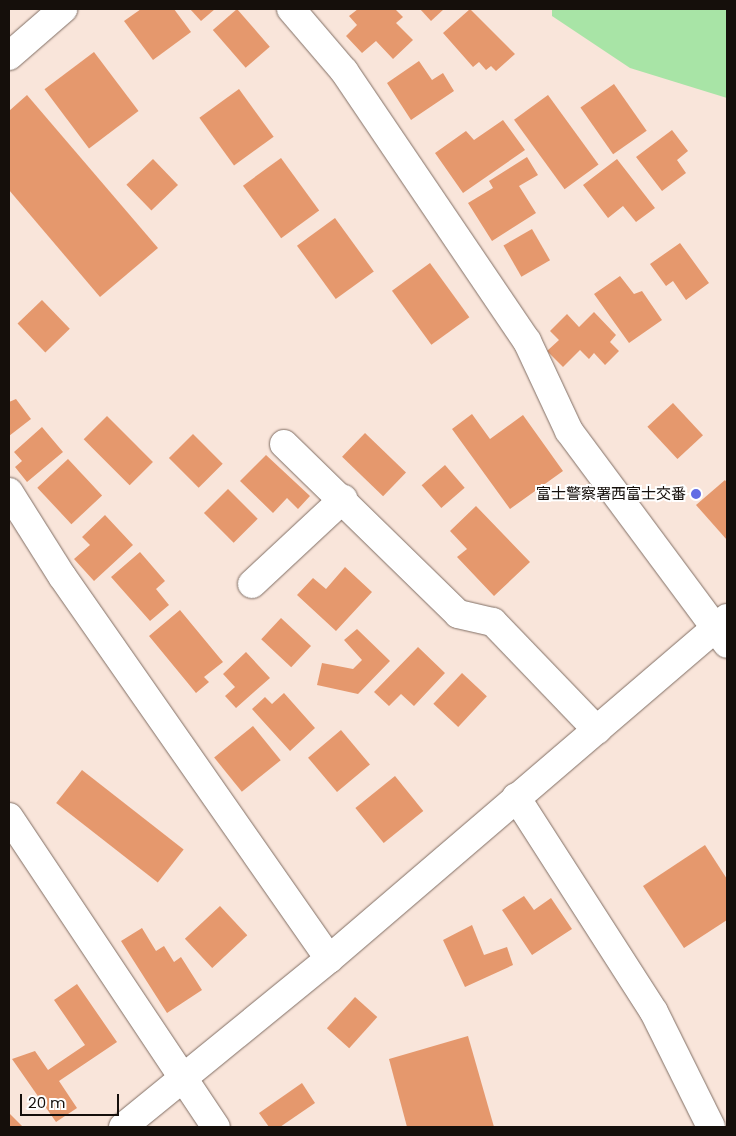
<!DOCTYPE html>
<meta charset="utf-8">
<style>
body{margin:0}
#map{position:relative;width:736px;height:1136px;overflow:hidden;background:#f9e5da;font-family:Poppins,"Noto Sans JP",sans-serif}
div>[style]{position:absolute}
.green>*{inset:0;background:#a8e4a6}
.building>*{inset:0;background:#e5986d;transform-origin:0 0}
.roads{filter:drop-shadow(0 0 1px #806e64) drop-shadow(0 0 1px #806e64)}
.minor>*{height:28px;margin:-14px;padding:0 14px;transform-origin:14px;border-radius:14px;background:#fff}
.tertiary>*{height:28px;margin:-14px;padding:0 14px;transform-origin:14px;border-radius:14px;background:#fff}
.dots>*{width:14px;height:14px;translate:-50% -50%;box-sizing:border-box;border:2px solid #fff;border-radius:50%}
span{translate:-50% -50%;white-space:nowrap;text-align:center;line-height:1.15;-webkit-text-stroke:4px #fff;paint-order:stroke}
.poi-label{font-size:15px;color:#150f0b}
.right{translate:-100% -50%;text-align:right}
.frame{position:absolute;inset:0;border:10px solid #150f0b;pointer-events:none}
.scale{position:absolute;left:20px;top:1094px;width:99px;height:22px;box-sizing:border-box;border:2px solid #150f0b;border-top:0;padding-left:6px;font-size:15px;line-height:18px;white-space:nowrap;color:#150f0b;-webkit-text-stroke:4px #fff;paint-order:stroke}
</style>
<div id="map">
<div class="green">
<i style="clip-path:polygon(552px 9px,727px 9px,727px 98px,630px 68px,552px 16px)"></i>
</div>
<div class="building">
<i style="clip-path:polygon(141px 9px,174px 9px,191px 32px,153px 60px,124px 21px)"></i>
<i style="clip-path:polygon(190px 9px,215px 9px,201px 21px)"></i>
<i style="left:237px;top:9px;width:50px;height:32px;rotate:49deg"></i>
<i style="clip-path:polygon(358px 9px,395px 9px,403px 17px,396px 23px,413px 40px,393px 59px,376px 41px,362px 53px,346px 36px,357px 25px,349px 16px)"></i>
<i style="clip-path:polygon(420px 9px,444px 9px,431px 21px)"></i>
<i style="clip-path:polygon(470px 9px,515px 54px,496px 71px,491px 66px,486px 70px,479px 62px,473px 67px,443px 33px)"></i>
<i style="left:94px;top:52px;width:74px;height:62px;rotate:53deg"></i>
<i style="clip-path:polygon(419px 61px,432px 80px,443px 73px,454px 91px,411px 120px,387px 83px)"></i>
<i style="left:614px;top:84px;width:57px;height:41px;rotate:55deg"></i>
<i style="left:239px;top:89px;width:59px;height:49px;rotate:54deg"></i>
<i style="clip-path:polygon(27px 95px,158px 248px,100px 297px,9px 190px,9px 111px)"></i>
<i style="left:548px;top:95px;width:86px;height:42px;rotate:54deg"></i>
<i style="clip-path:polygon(503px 120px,525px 150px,463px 193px,435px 153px,466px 131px,474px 140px)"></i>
<i style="clip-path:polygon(672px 130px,688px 151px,677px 160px,686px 173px,662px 191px,636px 157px)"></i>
<i style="clip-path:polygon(527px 157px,538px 175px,519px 186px,536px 213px,492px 241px,468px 203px,493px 188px,489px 181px)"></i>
<i style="left:281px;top:158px;width:65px;height:47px;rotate:54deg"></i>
<i style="left:153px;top:159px;width:36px;height:37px;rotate:46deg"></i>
<i style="clip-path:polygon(617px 159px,655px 208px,636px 222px,623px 206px,608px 218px,583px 185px)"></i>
<i style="left:335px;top:218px;width:66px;height:47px;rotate:54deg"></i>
<i style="left:532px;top:229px;width:36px;height:33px;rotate:60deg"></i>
<i style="clip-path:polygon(680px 243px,709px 283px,686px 300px,673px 281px,666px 286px,650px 264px)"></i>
<i style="left:430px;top:263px;width:67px;height:47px;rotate:54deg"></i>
<i style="clip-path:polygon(620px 276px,634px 294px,642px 291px,662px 320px,629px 343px,594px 294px)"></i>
<i style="left:42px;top:300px;width:40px;height:34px;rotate:46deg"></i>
<i style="clip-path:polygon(594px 312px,616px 335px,610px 342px,619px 351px,605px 365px,594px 353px,589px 359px,580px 350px,563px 367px,547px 351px,559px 340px,550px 331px,567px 314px,579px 327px)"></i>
<i style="clip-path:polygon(16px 399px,31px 419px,9px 436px,9px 402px)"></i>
<i style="left:673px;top:403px;width:44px;height:35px;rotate:47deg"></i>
<i style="clip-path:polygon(472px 414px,490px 439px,523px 415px,563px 471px,510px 509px,452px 429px)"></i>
<i style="left:107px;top:416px;width:65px;height:33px;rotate:45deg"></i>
<i style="clip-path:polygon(42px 427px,63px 452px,27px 482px,15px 467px,22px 461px,14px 452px)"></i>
<i style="left:365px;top:433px;width:57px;height:33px;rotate:44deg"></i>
<i style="left:193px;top:434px;width:42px;height:34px;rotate:45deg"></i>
<i style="clip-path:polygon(266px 455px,310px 496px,298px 509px,287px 498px,273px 513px,240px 481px)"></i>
<i style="left:68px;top:459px;width:50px;height:42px;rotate:47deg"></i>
<i style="left:445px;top:465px;width:30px;height:31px;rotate:49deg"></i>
<i style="clip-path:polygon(725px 480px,727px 483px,727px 540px,696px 505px)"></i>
<i style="left:228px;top:489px;width:42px;height:34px;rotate:45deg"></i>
<i style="clip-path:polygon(476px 506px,530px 562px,494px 596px,457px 557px,467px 549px,450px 531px)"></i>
<i style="clip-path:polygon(105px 515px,133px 545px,94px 581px,74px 559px,90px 545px,82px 537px)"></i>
<i style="clip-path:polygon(140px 552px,165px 581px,156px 589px,169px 605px,150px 621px,111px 577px)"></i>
<i style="clip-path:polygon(345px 567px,372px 592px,336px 631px,297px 595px,313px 578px,326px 589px)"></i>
<i style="clip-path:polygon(180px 610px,223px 662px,204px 677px,209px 682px,196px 693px,149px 636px)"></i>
<i style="left:281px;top:618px;width:41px;height:29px;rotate:43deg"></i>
<i style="clip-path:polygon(357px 629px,390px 661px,358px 694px,317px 685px,322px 663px,353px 669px,362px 660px,344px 640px)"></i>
<i style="clip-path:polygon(418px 647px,445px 673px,414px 706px,401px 694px,389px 706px,374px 692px)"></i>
<i style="clip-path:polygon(246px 652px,270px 678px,236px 708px,225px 696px,235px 687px,223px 674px)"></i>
<i style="left:462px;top:673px;width:34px;height:42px;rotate:43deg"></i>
<i style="clip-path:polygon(284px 693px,315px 728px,290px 751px,252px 709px,265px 697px,272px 704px)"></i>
<i style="left:253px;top:726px;width:44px;height:50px;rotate:51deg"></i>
<i style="left:341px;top:730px;width:45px;height:43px;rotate:50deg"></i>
<i style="left:82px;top:770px;width:129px;height:42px;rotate:38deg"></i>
<i style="left:395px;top:776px;width:45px;height:51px;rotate:51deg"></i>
<i style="clip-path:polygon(705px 845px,727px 879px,727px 920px,684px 948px,643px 886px)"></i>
<i style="clip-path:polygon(524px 896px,534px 910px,551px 898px,572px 929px,532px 955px,502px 910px)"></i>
<i style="left:220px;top:906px;width:40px;height:48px;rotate:47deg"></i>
<i style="clip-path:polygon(472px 925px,484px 955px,507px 947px,513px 965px,465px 987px,443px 940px)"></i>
<i style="clip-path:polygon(142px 928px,156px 951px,164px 946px,174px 962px,181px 957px,202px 990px,167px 1013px,121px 941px)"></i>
<i style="clip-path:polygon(77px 984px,117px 1042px,59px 1081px,77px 1108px,56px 1122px,12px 1059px,35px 1051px,48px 1070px,85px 1045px,54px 1000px)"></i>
<i style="left:355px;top:997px;width:30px;height:42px;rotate:42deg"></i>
<i style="clip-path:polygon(468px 1036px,494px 1127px,407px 1127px,389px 1059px)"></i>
<i style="clip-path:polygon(302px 1083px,315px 1103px,280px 1127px,269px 1127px,259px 1113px)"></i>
<i style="clip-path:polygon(9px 1113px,23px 1127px,9px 1127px)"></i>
</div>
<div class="roads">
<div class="minor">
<i style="left:291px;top:9px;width:82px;rotate:49.5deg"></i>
<i style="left:344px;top:71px;width:326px;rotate:55.9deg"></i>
<i style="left:527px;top:341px;width:99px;rotate:65deg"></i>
<i style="left:569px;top:431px;width:265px;rotate:53.4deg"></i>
<i style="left:284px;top:444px;width:243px;rotate:44.3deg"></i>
<i style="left:458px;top:614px;width:36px;rotate:13deg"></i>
<i style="left:493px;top:622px;width:150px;rotate:46.1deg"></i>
<i style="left:9px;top:492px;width:99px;rotate:57.8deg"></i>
<i style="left:62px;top:576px;width:467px;rotate:55.1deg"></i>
<i style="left:252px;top:584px;width:125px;rotate:-43deg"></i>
<i style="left:516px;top:797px;width:255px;rotate:57.3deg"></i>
<i style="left:654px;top:1012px;width:128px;rotate:63.6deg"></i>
</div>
<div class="tertiary">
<i style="left:9px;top:56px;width:72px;rotate:-41deg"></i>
<i style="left:9px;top:817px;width:373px;rotate:56.3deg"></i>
<i style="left:123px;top:1127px;width:266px;rotate:-39.2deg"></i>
<i style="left:329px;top:959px;width:524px;rotate:-40.59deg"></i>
</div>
</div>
<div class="dots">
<i style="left:696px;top:494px;background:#616ce4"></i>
</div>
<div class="poi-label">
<span class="right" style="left:686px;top:494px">富士警察署西富士交番</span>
</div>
<div class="frame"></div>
<div class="scale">20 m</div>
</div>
